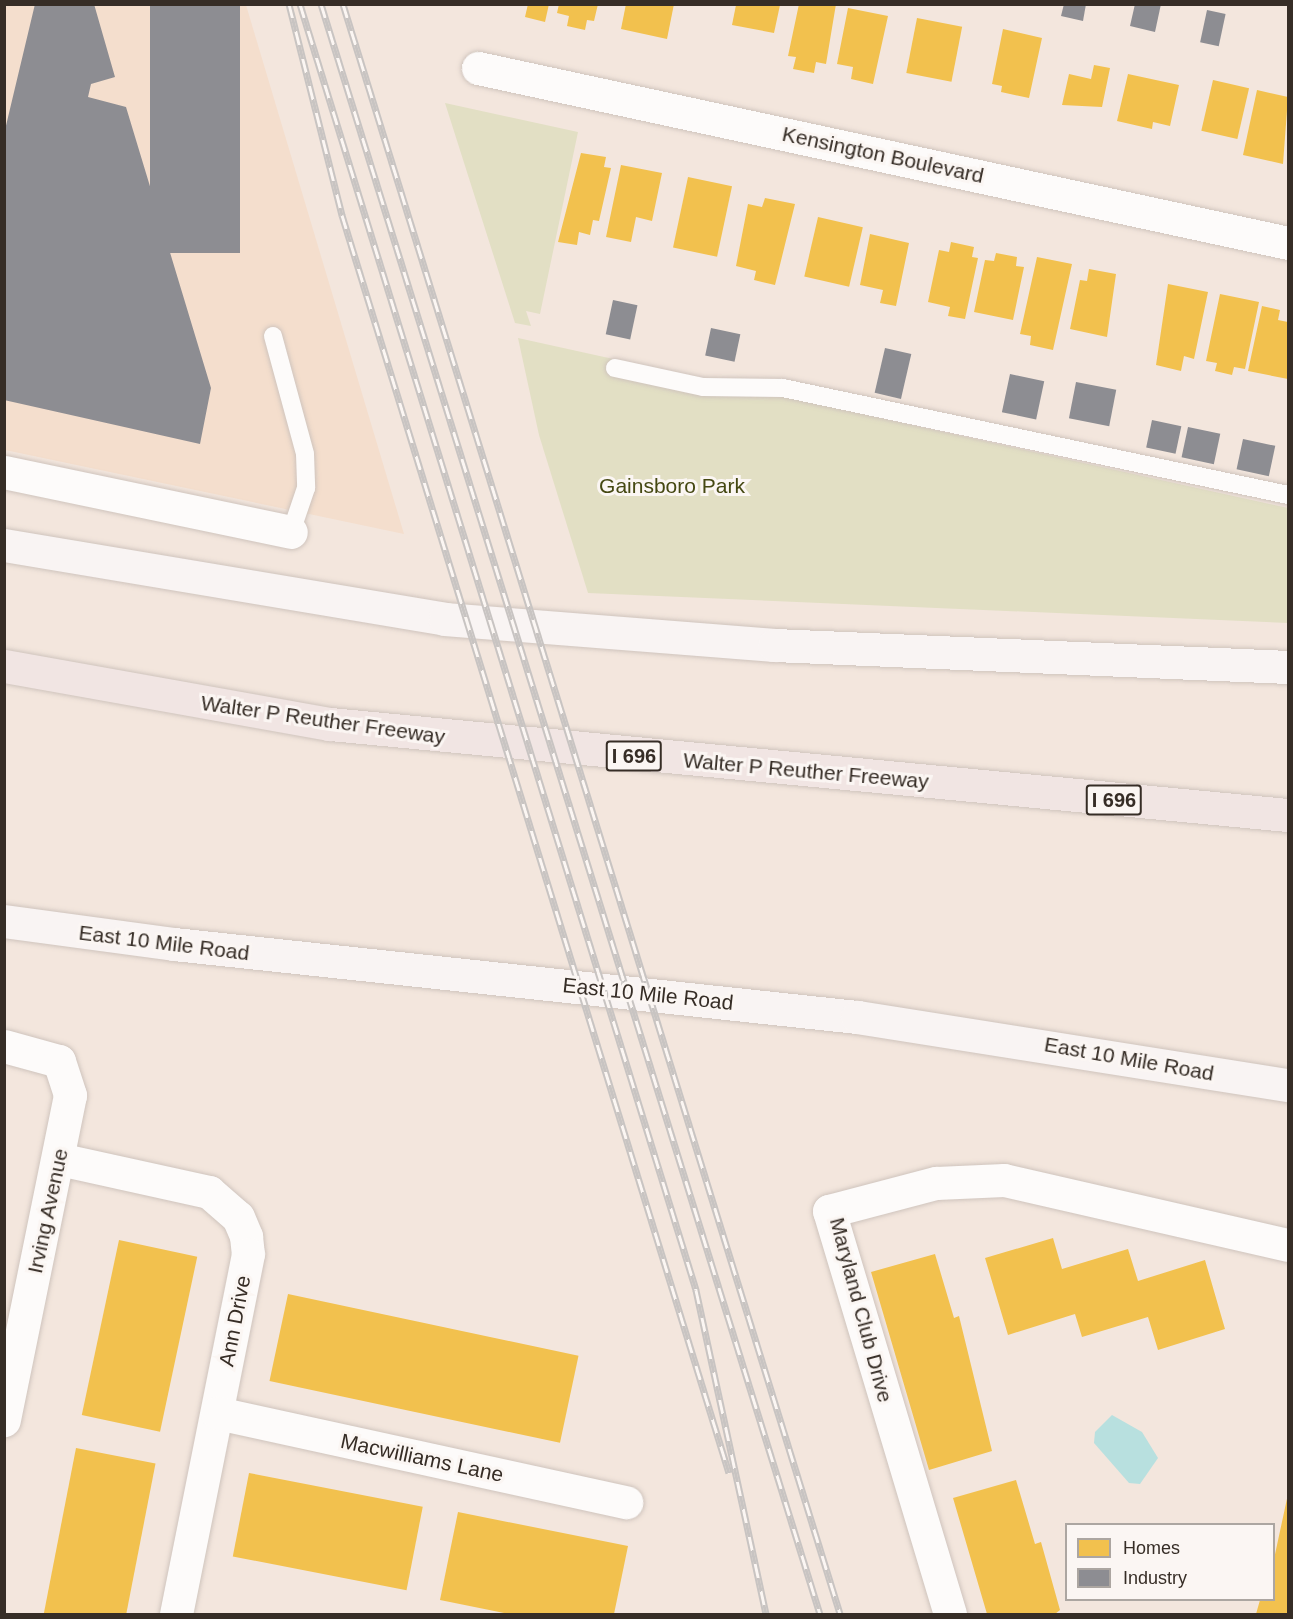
<!DOCTYPE html>
<style>
body{margin:0}
#map{position:relative;width:1293px;height:1619px;overflow:hidden;background:#f3e6dd;font-family:Helvetica,sans-serif}
div>[style]{position:absolute}
.built>*{inset:0;background:#f4decd}
.green>*{inset:0;background:#e2dfc4}
.water>*{inset:0;background:#b8e0df}
.homes>*{inset:0;background:#f2c14e;transform-origin:0 0}
.industry>*{inset:0;background:#8d8d92;transform-origin:0 0}
.roads{filter:drop-shadow(0 0 2px #cfc4bd) drop-shadow(0 0 2px #cfc4bd)}
.lane>*{height:18px;margin:-9px;padding:0 9px;transform-origin:9px;border-radius:9px;background:#fdfbfa}
.street>*{height:33px;margin:-16.5px;padding:0 16.5px;transform-origin:16.5px;border-radius:16.5px;background:#fdfbfa}
.secondary>*{height:33px;margin:-16.5px;padding:0 16.5px;transform-origin:16.5px;border-radius:16.5px;background:#f9f4f3}
.highway>*{height:33px;margin:-16.5px;padding:0 16.5px;transform-origin:16.5px;border-radius:16.5px;background:#f1e5e3}
.rail>*{height:7px;margin-top:-3.5px;transform-origin:0;background:repeating-linear-gradient(90deg,#fbf6f3 0 14px,#c8c4c2 0 28px);box-sizing:border-box;border-block:2px solid #c8c4c2}
span{translate:-50% -50%;white-space:nowrap;text-align:center;line-height:1.15;-webkit-text-stroke:6px #fbf6f3;paint-order:stroke}
.shield-label span{padding:2px 4px;background:#fbf6f3;border:2px solid;border-radius:4px;-webkit-text-stroke-width:0}
.shield-label{font-size:20px;color:#362d26;font-weight:700}
.street-label{font-size:21px;color:#362d26}
.park-label{font-size:21px;color:#454812}
.frame{position:absolute;inset:0;border:6px solid #362d26;pointer-events:none}
.legend{position:absolute;left:1065px;top:1523px;width:210px;height:78px;box-sizing:border-box;background:#fbf6f3;border:2px solid #aca6a1;margin:0;padding:8px 10px;list-style:none;font-size:18px;color:#362d26}
.legend li{display:flex;align-items:center;gap:12px;height:30px}
.legend b{width:30px;border:2px solid #aca6a1}
</style>
<div id="map">
<div class="built">
<i style="clip-path:polygon(5px 5px,246px 5px,404px 534px,5px 450px)"></i>
</div>
<div class="green">
<i style="clip-path:polygon(445px 103px,578px 132px,540px 314px,526px 311px,531px 326px,515px 323px)"></i>
<i style="clip-path:polygon(518px 338px,1288px 508px,1288px 623px,588px 593px,539px 435px)"></i>
</div>
<div class="water">
<i style="clip-path:polygon(1112px 1415px,1142px 1432px,1158px 1458px,1140px 1484px,1129px 1483px,1094px 1443px,1095px 1432px)"></i>
</div>
<div class="homes">
<i style="clip-path:polygon(528px 4px,549px 4px,545px 22px,525px 17px)"></i>
<i style="clip-path:polygon(559px 4px,598px 4px,594px 21px,587px 20px,585px 30px,567px 26px,569px 16px,557px 13px)"></i>
<i style="clip-path:polygon(626px 4px,674px 4px,667px 39px,621px 29px)"></i>
<i style="clip-path:polygon(799px 4px,836px 4px,826px 64px,816px 62px,814px 73px,793px 69px,796px 57px,788px 56px)"></i>
<i style="clip-path:polygon(736px 5px,780px 5px,774px 33px,732px 25px)"></i>
<i style="clip-path:polygon(848px 8px,888px 16px,873px 84px,851px 79px,853px 67px,837px 64px)"></i>
<i style="left:917px;top:18px;width:46px;height:56px;rotate:11deg"></i>
<i style="clip-path:polygon(1003px 29px,1042px 38px,1029px 98px,1001px 92px,1002px 86px,992px 84px)"></i>
<i style="clip-path:polygon(1094px 65px,1110px 68px,1102px 107px,1062px 105px,1069px 74px,1091px 79px)"></i>
<i style="clip-path:polygon(1128px 74px,1179px 85px,1170px 126px,1153px 122px,1152px 129px,1117px 121px)"></i>
<i style="left:1213px;top:80px;width:37px;height:52px;rotate:13deg"></i>
<i style="clip-path:polygon(1257px 90px,1288px 97px,1283px 164px,1243px 155px)"></i>
<i style="clip-path:polygon(581px 153px,606px 157px,604px 167px,611px 168px,599px 221px,593px 220px,590px 235px,579px 232px,577px 245px,558px 242px)"></i>
<i style="clip-path:polygon(621px 165px,662px 173px,652px 221px,636px 217px,631px 242px,606px 237px)"></i>
<i style="left:688px;top:177px;width:45px;height:72px;rotate:12deg"></i>
<i style="clip-path:polygon(765px 198px,795px 204px,775px 285px,754px 280px,756px 271px,736px 266px,748px 204px,762px 207px)"></i>
<i style="left:818px;top:217px;width:46px;height:61px;rotate:13deg"></i>
<i style="clip-path:polygon(870px 234px,909px 243px,896px 306px,880px 303px,883px 290px,860px 285px)"></i>
<i style="clip-path:polygon(951px 242px,974px 247px,972px 257px,978px 258px,965px 319px,948px 316px,950px 307px,928px 302px,939px 250px,949px 252px)"></i>
<i style="clip-path:polygon(996px 253px,1017px 257px,1016px 266px,1024px 267px,1013px 320px,974px 312px,985px 260px,994px 261px)"></i>
<i style="clip-path:polygon(1037px 257px,1072px 264px,1053px 350px,1030px 345px,1031px 336px,1020px 334px)"></i>
<i style="clip-path:polygon(1089px 269px,1116px 274px,1107px 337px,1070px 329px,1080px 280px,1087px 281px)"></i>
<i style="clip-path:polygon(1168px 284px,1208px 292px,1194px 359px,1184px 356px,1181px 371px,1156px 365px)"></i>
<i style="clip-path:polygon(1220px 294px,1259px 302px,1245px 369px,1234px 367px,1232px 375px,1215px 371px,1217px 363px,1206px 361px)"></i>
<i style="clip-path:polygon(1262px 306px,1280px 310px,1278px 320px,1288px 322px,1288px 379px,1248px 371px)"></i>
<i style="clip-path:polygon(1053px 1238px,1062px 1269px,1128px 1249px,1138px 1281px,1205px 1260px,1225px 1329px,1158px 1350px,1148px 1317px,1082px 1337px,1075px 1314px,1008px 1335px,985px 1258px)"></i>
<i style="left:119px;top:1240px;width:80px;height:179px;rotate:12deg"></i>
<i style="clip-path:polygon(935px 1254px,954px 1318px,959px 1316px,992px 1451px,929px 1470px,871px 1272px)"></i>
<i style="left:288px;top:1294px;width:297px;height:89px;rotate:12deg"></i>
<i style="left:76px;top:1448px;width:81px;height:169px;rotate:11deg"></i>
<i style="left:249px;top:1473px;width:177px;height:85px;rotate:11deg"></i>
<i style="clip-path:polygon(1016px 1480px,1035px 1544px,1041px 1542px,1060px 1610px,1055px 1614px,987px 1614px,953px 1498px)"></i>
<i style="clip-path:polygon(1288px 1494px,1288px 1614px,1256px 1614px,1260px 1600px,1274px 1600px,1274px 1559px)"></i>
<i style="clip-path:polygon(458px 1512px,628px 1546px,614px 1614px,509px 1614px,440px 1600px)"></i>
</div>
<div class="industry">
<i style="clip-path:polygon(35px 4px,94px 4px,115px 77px,91px 84px,88px 97px,126px 107px,211px 388px,200px 444px,4px 400px,4px 134px)"></i>
<i style="left:150px;top:4px;width:90px;height:249px"></i>
<i style="clip-path:polygon(1064px 4px,1086px 4px,1083px 21px,1061px 16px)"></i>
<i style="clip-path:polygon(1135px 4px,1161px 4px,1155px 32px,1130px 26px)"></i>
<i style="left:1207px;top:10px;width:19px;height:33px;rotate:12deg"></i>
<i style="left:613px;top:300px;width:25px;height:35px;rotate:12deg"></i>
<i style="left:711px;top:328px;width:30px;height:28px;rotate:12deg"></i>
<i style="left:885px;top:348px;width:27px;height:46px;rotate:13deg"></i>
<i style="left:1010px;top:374px;width:35px;height:39px;rotate:12deg"></i>
<i style="left:1076px;top:382px;width:41px;height:37px;rotate:11deg"></i>
<i style="left:1152px;top:420px;width:30px;height:28px;rotate:12deg"></i>
<i style="left:1188px;top:427px;width:33px;height:31px;rotate:12deg"></i>
<i style="left:1243px;top:439px;width:33px;height:31px;rotate:12deg"></i>
</div>
<div class="roads">
<div class="lane">
<i style="left:273px;top:336px;width:122px;rotate:74.8deg"></i>
<i style="left:305px;top:454px;width:34px;rotate:88deg"></i>
<i style="left:306px;top:488px;width:46px;rotate:108.8deg"></i>
<i style="left:615px;top:368px;width:90px;rotate:12.2deg"></i>
<i style="left:703px;top:387px;width:80px;rotate:0.7deg"></i>
<i style="left:783px;top:388px;width:516px;rotate:11.96deg"></i>
</div>
<div class="street">
<i style="left:478px;top:68px;width:829px;rotate:12.19deg"></i>
<i style="left:4px;top:472px;width:293px;rotate:11.8deg"></i>
<i style="left:4px;top:1046px;width:57px;rotate:15.3deg"></i>
<i style="left:59px;top:1061px;width:36px;rotate:72deg"></i>
<i style="left:70px;top:1095px;width:332px;rotate:101.5deg"></i>
<i style="left:59px;top:1159px;width:154px;rotate:12.4deg"></i>
<i style="left:209px;top:1192px;width:38px;rotate:41deg"></i>
<i style="left:238px;top:1217px;width:21px;rotate:67deg"></i>
<i style="left:246px;top:1236px;width:18px;rotate:84deg"></i>
<i style="left:248px;top:1254px;width:367px;rotate:101.3deg"></i>
<i style="left:217px;top:1413px;width:419px;rotate:12.3deg"></i>
<i style="left:950px;top:1614px;width:421px;rotate:-106.7deg"></i>
<i style="left:829px;top:1211px;width:111px;rotate:-14.7deg"></i>
<i style="left:936px;top:1183px;width:68px;rotate:-2.5deg"></i>
<i style="left:1004px;top:1180px;width:291px;rotate:12.9deg"></i>
</div>
<div class="secondary">
<i style="left:4px;top:545px;width:447px;rotate:9.5deg"></i>
<i style="left:445px;top:619px;width:330px;rotate:4.5deg"></i>
<i style="left:774px;top:645px;width:514px;rotate:2.45deg"></i>
<i style="left:4px;top:921px;width:172px;rotate:7.7deg"></i>
<i style="left:174px;top:944px;width:687px;rotate:6.1deg"></i>
<i style="left:857px;top:1017px;width:436px;rotate:9deg"></i>
</div>
<div class="highway">
<i style="left:4px;top:666px;width:331px;rotate:10.1deg"></i>
<i style="left:330px;top:724px;width:962px;rotate:5.43deg"></i>
</div>
</div>
<div class="rail">
<i style="left:289px;top:4px;width:218px;rotate:75.9deg"></i>
<i style="left:342px;top:215px;width:1316px;rotate:72.9deg"></i>
<i style="left:300px;top:4px;width:1346px;rotate:72.88deg"></i>
<i style="left:696px;top:1290px;width:331px;rotate:77.8deg"></i>
<i style="left:321px;top:4px;width:1686px;rotate:72.78deg"></i>
<i style="left:343px;top:4px;width:1685px;rotate:72.84deg"></i>
</div>
<div class="shield-label">
<span style="left:634px;top:756px">I 696</span>
<span style="left:1114px;top:800px">I 696</span>
</div>
<div class="street-label">
<span style="left:883px;top:155px;rotate:12deg">Kensington Boulevard</span>
<span style="left:323px;top:720px;rotate:8deg">Walter P Reuther Freeway</span>
<span style="left:806px;top:771px;rotate:5deg">Walter P Reuther Freeway</span>
<span style="left:164px;top:943px;rotate:7deg">East 10 Mile Road</span>
<span style="left:648px;top:994px;rotate:6deg">East 10 Mile Road</span>
<span style="left:1129px;top:1059px;rotate:10deg">East 10 Mile Road</span>
<span style="left:48px;top:1211px;rotate:-78deg">Irving Avenue</span>
<span style="left:861px;top:1310px;rotate:75deg">Maryland Club Drive</span>
<span style="left:235px;top:1321px;rotate:-79deg">Ann Drive</span>
<span style="left:422px;top:1458px;rotate:12deg">Macwilliams Lane</span>
</div>
<div class="park-label">
<span style="left:672px;top:486px">Gainsboro Park</span>
</div>
<div class="frame"></div>
<ul class="legend">
<li><b style="height:16px;background:#f2c14e"></b>Homes</li>
<li><b style="height:16px;background:#8d8d92"></b>Industry</li>
</ul>
</div>
